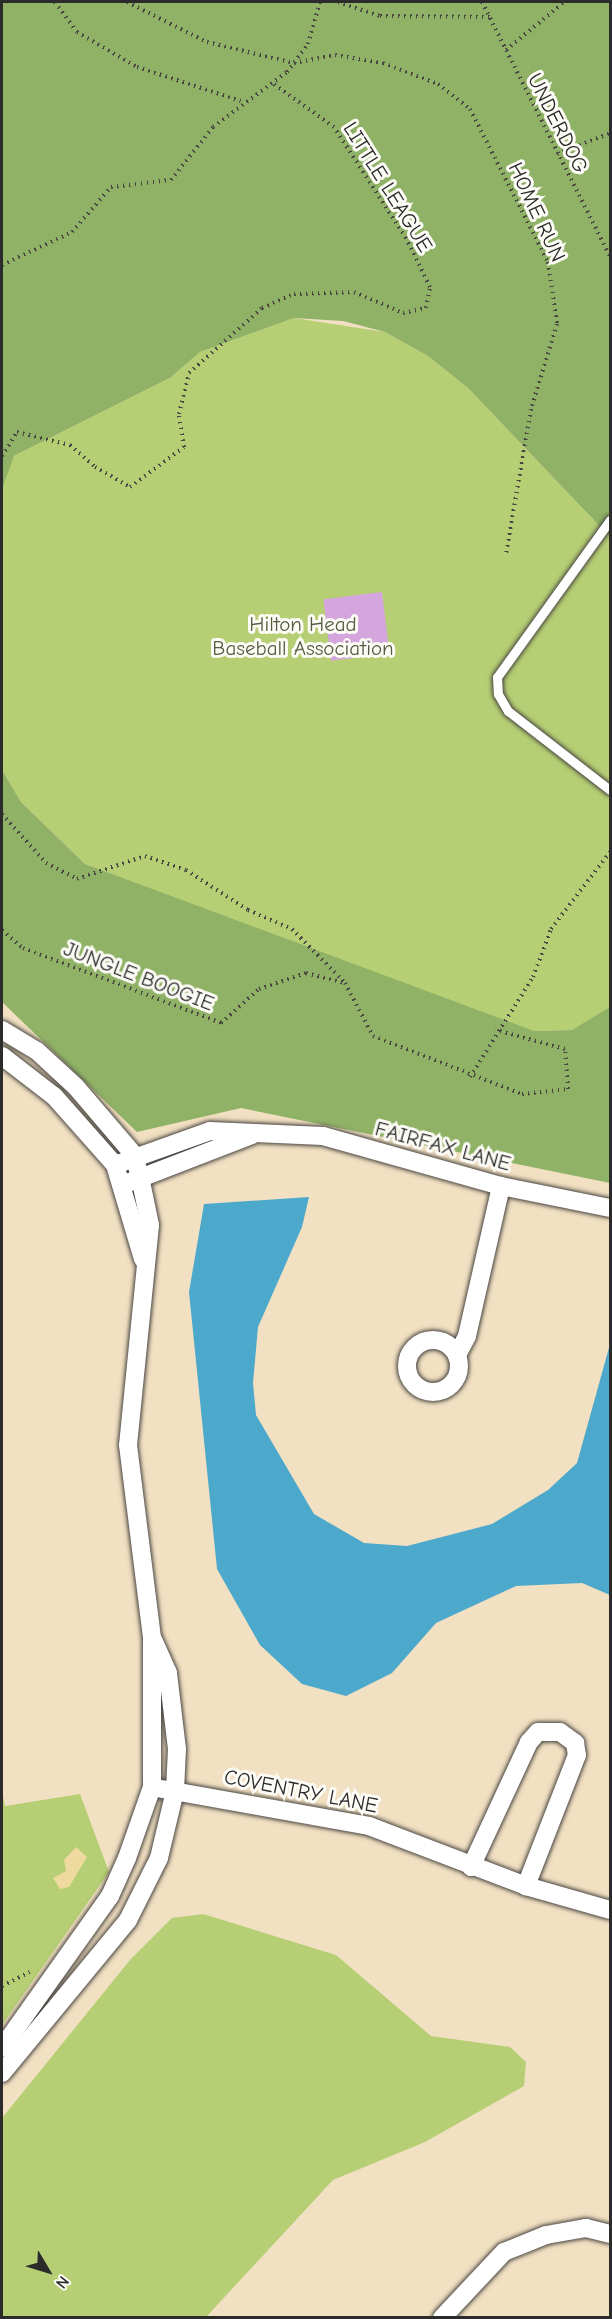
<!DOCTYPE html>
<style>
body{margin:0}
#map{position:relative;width:612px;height:2319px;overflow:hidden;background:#f2e0c2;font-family:"Comic Neue",sans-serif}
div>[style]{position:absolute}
.green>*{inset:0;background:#b6cf74}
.forest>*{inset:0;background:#90b266}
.sand>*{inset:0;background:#eeda9e}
.water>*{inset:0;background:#4da9cb}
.building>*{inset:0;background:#d5a5dd;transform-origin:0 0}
.path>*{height:4px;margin-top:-2px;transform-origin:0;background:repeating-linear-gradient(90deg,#494642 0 1.5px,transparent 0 6px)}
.roads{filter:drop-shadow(0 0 2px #494642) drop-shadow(0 0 2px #494642)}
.lane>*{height:9px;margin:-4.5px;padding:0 4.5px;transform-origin:4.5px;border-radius:4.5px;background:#fff}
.street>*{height:18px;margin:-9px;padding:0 9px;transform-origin:9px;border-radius:9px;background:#fff}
.street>.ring{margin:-9px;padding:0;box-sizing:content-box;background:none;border:18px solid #fff;border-radius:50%}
span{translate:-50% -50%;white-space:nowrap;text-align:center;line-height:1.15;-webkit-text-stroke:6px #fdfcf7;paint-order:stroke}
.street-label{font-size:21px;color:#2b2b2b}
.park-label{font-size:21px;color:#555c41}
.frame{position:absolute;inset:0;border:3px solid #2b2b2b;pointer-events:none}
.north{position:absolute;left:18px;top:2241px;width:60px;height:60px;-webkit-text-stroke:4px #fdfcf7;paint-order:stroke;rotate:128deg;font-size:16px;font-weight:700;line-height:24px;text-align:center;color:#2b2b2b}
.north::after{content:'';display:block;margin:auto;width:21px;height:27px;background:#2b2b2b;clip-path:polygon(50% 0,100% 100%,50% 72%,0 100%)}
</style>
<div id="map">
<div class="green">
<i style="clip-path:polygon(294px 318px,385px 332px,428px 356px,468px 388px,610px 537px,610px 1008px,572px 1030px,534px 1031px,471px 1012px,85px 864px,21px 802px,2px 770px,2px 484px,14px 456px,170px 378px,200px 352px)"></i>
<i style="clip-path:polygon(2px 1792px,5px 1806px,80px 1794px,109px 1872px,2px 2025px)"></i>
<i style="clip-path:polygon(203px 1914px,336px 1955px,431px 2036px,510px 2047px,526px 2062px,524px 2086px,425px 2142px,333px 2180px,206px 2317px,2px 2317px,2px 2118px,130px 1960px,172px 1918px)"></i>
</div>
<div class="forest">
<i style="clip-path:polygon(2px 2px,610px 2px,610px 537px,468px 388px,428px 356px,385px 332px,343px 321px,294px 318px,200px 352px,170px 378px,14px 456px,2px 489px)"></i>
<i style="clip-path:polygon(2px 770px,21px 802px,85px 864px,534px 1031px,572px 1030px,610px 1007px,610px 1183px,241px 1108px,137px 1132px,2px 1002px)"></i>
</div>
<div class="sand">
<i style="clip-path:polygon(76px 1847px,87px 1857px,69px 1887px,60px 1889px,53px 1878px,66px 1871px,64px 1860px)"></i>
</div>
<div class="water">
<i style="clip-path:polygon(309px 1197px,302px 1227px,258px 1327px,253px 1383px,256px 1415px,314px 1514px,364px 1543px,407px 1546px,492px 1524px,548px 1490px,577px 1463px,610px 1344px,610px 1595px,582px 1583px,516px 1586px,436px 1623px,392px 1673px,346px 1696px,302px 1684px,260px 1645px,217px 1569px,189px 1292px,204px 1204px)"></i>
</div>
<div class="building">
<i style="left:382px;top:592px;width:62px;height:59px;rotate:83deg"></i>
</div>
<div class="path">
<i style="left:55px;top:2px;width:37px;rotate:54deg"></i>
<i style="left:77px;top:32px;width:69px;rotate:30.3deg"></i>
<i style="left:137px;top:67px;width:109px;rotate:18.1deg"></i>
<i style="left:127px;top:2px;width:89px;rotate:26.6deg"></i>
<i style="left:207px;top:42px;width:89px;rotate:13.6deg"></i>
<i style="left:294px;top:63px;width:42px;rotate:-11deg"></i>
<i style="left:335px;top:55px;width:49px;rotate:9.5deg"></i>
<i style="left:383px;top:63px;width:59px;rotate:20.9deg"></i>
<i style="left:438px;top:84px;width:41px;rotate:38deg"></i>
<i style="left:470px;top:109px;width:172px;rotate:63deg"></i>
<i style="left:548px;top:262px;width:63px;rotate:81.7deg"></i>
<i style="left:557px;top:324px;width:89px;rotate:107deg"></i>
<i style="left:531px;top:409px;width:146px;rotate:99.8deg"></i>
<i style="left:338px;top:2px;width:44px;rotate:18.4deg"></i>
<i style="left:380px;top:16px;width:110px;rotate:0.5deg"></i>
<i style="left:482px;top:2px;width:284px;rotate:63.3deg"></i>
<i style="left:506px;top:50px;width:75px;rotate:-39.6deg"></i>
<i style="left:557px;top:154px;width:57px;rotate:-21.6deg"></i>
<i style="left:2px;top:265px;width:77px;rotate:-25.2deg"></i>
<i style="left:72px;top:232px;width:60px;rotate:-49.1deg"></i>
<i style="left:111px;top:187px;width:60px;rotate:-6.7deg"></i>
<i style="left:171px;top:180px;width:68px;rotate:-51.6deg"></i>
<i style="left:213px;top:127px;width:92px;rotate:-36.6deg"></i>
<i style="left:287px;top:72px;width:35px;rotate:-53deg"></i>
<i style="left:308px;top:44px;width:44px;rotate:-74.1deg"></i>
<i style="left:2px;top:456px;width:28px;rotate:-58deg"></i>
<i style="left:17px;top:432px;width:55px;rotate:13.8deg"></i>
<i style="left:70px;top:445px;width:33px;rotate:41deg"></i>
<i style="left:95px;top:467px;width:40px;rotate:29.7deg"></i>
<i style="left:130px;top:487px;width:67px;rotate:-36.5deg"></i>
<i style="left:184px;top:447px;width:33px;rotate:-99deg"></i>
<i style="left:179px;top:414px;width:42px;rotate:-76.3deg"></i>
<i style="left:189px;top:373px;width:98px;rotate:-41.7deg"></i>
<i style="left:262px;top:308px;width:35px;rotate:-24deg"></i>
<i style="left:294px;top:294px;width:60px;rotate:-1.9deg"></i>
<i style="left:354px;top:292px;width:53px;rotate:23.2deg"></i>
<i style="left:403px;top:313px;width:24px;rotate:-12deg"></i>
<i style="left:426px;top:308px;width:21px;rotate:-79deg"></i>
<i style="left:430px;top:287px;width:55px;rotate:-116.1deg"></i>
<i style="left:406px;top:238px;width:132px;rotate:-123deg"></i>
<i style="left:334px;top:127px;width:77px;rotate:-144.5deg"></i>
<i style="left:2px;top:814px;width:66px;rotate:48.1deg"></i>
<i style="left:46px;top:863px;width:35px;rotate:27deg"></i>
<i style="left:77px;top:879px;width:72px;rotate:-18.7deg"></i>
<i style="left:145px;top:856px;width:43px;rotate:18.9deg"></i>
<i style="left:186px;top:870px;width:74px;rotate:32.8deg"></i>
<i style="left:248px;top:910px;width:48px;rotate:23.4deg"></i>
<i style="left:292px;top:929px;width:76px;rotate:45.5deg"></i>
<i style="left:2px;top:930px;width:28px;rotate:41deg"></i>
<i style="left:23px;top:948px;width:212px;rotate:20.7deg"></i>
<i style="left:221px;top:1023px;width:51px;rotate:-41.8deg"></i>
<i style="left:259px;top:989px;width:50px;rotate:-18.8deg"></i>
<i style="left:306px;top:973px;width:40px;rotate:14.4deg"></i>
<i style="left:345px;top:983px;width:60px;rotate:62.2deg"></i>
<i style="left:373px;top:1036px;width:160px;rotate:21.3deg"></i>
<i style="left:522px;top:1094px;width:46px;rotate:-6.2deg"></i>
<i style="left:568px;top:1089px;width:40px;rotate:-94.3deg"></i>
<i style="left:565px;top:1049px;width:72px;rotate:-164.6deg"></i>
<i style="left:470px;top:1077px;width:118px;rotate:-57.8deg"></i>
<i style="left:533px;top:977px;width:51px;rotate:-69.4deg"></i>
<i style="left:551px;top:929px;width:97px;rotate:-52.5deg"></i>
<i style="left:2px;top:1986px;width:31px;rotate:-27deg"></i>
</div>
<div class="roads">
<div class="lane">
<i style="left:610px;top:520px;width:193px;rotate:125.7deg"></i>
<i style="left:497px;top:677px;width:17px;rotate:87deg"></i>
<i style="left:498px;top:694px;width:20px;rotate:60deg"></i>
<i style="left:508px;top:711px;width:129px;rotate:37.8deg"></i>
</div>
<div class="street">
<i style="left:2px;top:1030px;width:41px;rotate:31deg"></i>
<i style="left:37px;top:1051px;width:53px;rotate:42.7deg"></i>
<i style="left:76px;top:1087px;width:89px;rotate:49.5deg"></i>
<i style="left:134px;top:1155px;width:23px;rotate:75deg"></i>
<i style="left:140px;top:1177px;width:49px;rotate:78.2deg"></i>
<i style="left:150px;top:1225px;width:221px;rotate:95.7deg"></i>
<i style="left:128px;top:1445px;width:194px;rotate:82.9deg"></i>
<i style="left:152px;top:1638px;width:149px;rotate:90deg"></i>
<i style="left:152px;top:1787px;width:75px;rotate:109.4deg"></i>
<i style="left:127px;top:1858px;width:42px;rotate:114.1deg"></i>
<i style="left:110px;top:1896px;width:186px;rotate:125.4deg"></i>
<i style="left:2px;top:1056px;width:66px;rotate:37.6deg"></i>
<i style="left:54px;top:1096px;width:92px;rotate:48.5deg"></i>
<i style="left:115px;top:1165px;width:98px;rotate:73.4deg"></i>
<i style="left:115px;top:1165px;width:101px;rotate:-19.7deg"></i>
<i style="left:210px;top:1131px;width:113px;rotate:2.5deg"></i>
<i style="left:323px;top:1136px;width:185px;rotate:15.7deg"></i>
<i style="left:501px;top:1186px;width:111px;rotate:11.4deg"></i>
<i style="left:130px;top:1182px;width:131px;rotate:-21.1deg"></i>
<i class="ring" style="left:407px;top:1340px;width:34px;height:34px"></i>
<i style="left:457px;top:1355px;width:21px;rotate:-62deg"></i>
<i style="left:467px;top:1336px;width:154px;rotate:-77.2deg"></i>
<i style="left:162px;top:1789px;width:210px;rotate:10.1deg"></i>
<i style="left:369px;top:1826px;width:168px;rotate:20.9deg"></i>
<i style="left:526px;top:1886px;width:87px;rotate:15.9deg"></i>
<i style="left:471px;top:1867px;width:138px;rotate:-65.1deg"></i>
<i style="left:529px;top:1742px;width:13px;rotate:-48deg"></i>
<i style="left:538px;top:1732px;width:22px"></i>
<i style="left:560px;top:1732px;width:19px;rotate:36deg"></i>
<i style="left:575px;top:1743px;width:12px;rotate:81deg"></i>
<i style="left:577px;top:1755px;width:141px;rotate:111.3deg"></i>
<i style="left:2px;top:2073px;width:198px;rotate:-50.5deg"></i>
<i style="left:128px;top:1920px;width:69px;rotate:-63.4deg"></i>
<i style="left:159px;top:1858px;width:69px;rotate:-76.6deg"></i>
<i style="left:175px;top:1791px;width:42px;rotate:-87.3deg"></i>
<i style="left:177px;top:1749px;width:77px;rotate:-96.8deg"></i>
<i style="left:168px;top:1673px;width:36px;rotate:-114deg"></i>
<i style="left:442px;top:2318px;width:91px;rotate:-46.8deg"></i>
<i style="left:504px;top:2252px;width:45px;rotate:-22deg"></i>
<i style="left:546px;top:2235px;width:41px;rotate:-9.9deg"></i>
<i style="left:586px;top:2228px;width:25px;rotate:14deg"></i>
</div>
</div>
<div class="street-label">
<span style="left:558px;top:123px;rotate:63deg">UNDERDOG</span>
<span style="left:388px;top:187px;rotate:58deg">LITTLE LEAGUE</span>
<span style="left:537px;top:212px;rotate:65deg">HOME RUN</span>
<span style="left:139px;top:976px;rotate:21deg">JUNGLE BOOGIE</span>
<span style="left:443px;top:1146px;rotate:15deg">FAIRFAX LANE</span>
<span style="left:301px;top:1791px;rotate:11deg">COVENTRY LANE</span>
</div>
<div class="park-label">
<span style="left:303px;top:636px">Hilton Head<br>Baseball Association</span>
</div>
<div class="frame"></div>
<div class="north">N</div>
</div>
